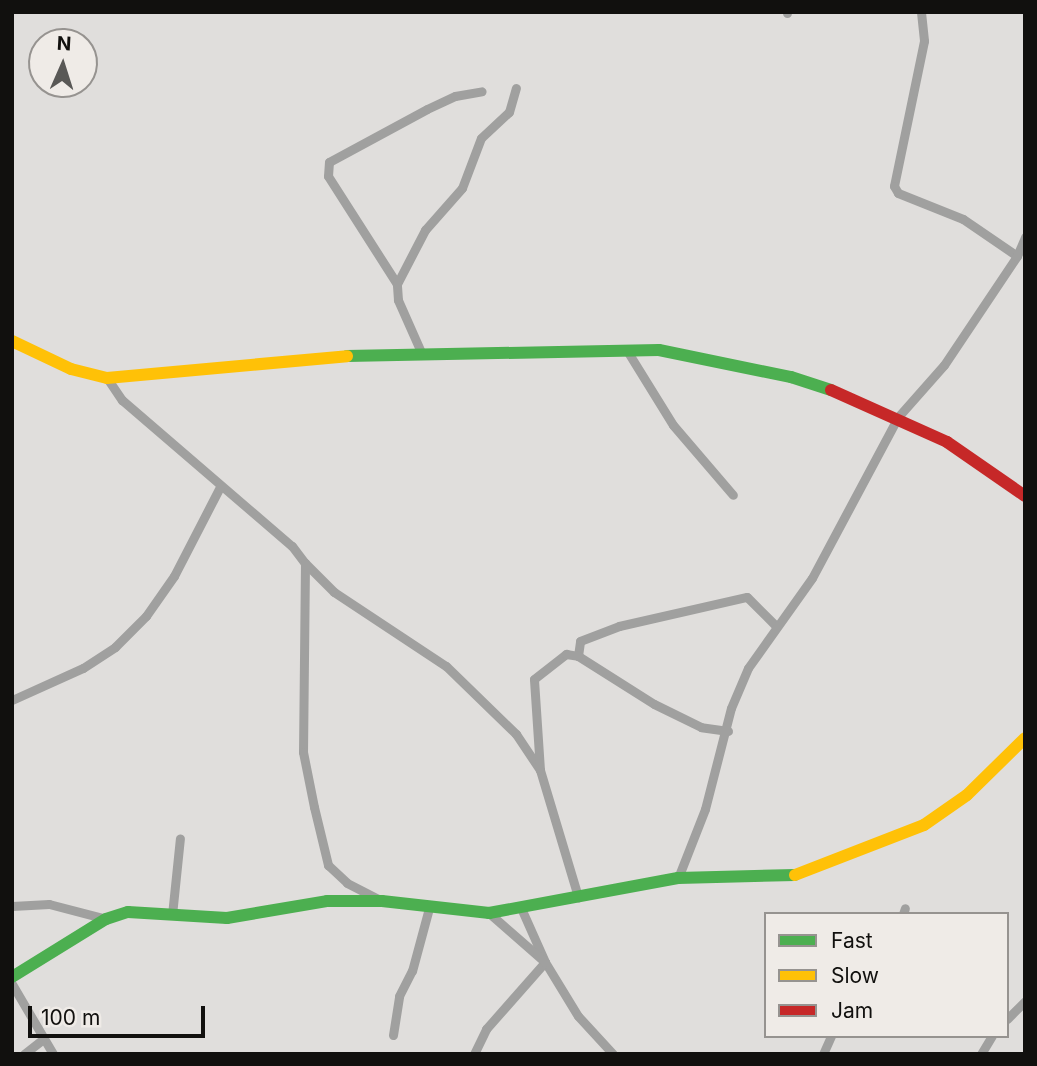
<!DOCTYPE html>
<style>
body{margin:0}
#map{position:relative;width:1037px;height:1066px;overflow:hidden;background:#e0dedc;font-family:Inter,sans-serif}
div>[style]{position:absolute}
.street>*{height:9px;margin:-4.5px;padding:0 4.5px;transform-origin:4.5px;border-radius:4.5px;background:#a0a09f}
.fast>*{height:12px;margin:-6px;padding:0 6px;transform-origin:6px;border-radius:6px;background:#4caf50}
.slow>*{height:12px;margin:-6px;padding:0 6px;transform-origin:6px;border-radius:6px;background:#ffc107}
.jam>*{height:12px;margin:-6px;padding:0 6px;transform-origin:6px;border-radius:6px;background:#c62828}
span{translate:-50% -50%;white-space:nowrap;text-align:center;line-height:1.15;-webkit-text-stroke:5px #efebe7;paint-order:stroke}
.frame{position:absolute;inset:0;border:14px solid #11100e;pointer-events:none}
.legend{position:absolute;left:764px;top:912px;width:245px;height:126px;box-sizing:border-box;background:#efebe7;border:2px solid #969390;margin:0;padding:9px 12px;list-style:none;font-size:21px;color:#11100e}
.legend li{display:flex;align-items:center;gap:14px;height:35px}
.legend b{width:35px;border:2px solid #969390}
.north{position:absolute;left:28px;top:28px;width:70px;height:70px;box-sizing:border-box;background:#efebe7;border:2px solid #969390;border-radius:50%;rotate:3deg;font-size:19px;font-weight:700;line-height:28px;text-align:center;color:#11100e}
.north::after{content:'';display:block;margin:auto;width:24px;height:32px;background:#595856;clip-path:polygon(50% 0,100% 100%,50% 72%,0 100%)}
.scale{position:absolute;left:28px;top:1006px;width:177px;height:32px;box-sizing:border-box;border:4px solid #11100e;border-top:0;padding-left:9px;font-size:21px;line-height:24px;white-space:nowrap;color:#11100e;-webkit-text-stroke:5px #efebe7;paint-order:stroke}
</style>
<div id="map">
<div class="street">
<i style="left:921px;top:12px;width:29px;rotate:84deg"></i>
<i style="left:924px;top:41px;width:148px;rotate:101.7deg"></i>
<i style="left:894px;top:186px;width:8px;rotate:60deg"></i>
<i style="left:898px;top:193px;width:70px;rotate:21.8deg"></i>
<i style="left:963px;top:219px;width:65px;rotate:34.4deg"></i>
<i style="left:787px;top:13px;width:1px;rotate:-90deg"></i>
<i style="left:397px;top:284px;width:128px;rotate:-122.6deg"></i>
<i style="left:328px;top:176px;width:14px;rotate:-86deg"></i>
<i style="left:329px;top:162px;width:111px;rotate:-28.4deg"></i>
<i style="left:427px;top:109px;width:31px;rotate:-25deg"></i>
<i style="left:455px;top:96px;width:27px;rotate:-10deg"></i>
<i style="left:626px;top:349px;width:89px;rotate:58.3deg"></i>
<i style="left:673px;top:425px;width:92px;rotate:49.4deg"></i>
<i style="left:421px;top:352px;width:57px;rotate:-113.9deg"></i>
<i style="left:398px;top:300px;width:16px;rotate:-94deg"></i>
<i style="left:397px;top:284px;width:61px;rotate:-62.6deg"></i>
<i style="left:425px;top:230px;width:56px;rotate:-48.6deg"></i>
<i style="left:462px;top:188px;width:53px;rotate:-69.2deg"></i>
<i style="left:481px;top:138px;width:38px;rotate:-43deg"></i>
<i style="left:509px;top:112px;width:25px;rotate:-74deg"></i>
<i style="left:107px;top:378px;width:27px;rotate:56deg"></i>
<i style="left:122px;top:400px;width:224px;rotate:40.7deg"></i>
<i style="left:292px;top:546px;width:21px;rotate:53deg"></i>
<i style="left:305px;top:563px;width:189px;rotate:90.6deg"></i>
<i style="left:303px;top:752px;width:56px;rotate:78.7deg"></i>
<i style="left:314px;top:807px;width:60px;rotate:76.4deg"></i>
<i style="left:328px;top:865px;width:26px;rotate:43deg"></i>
<i style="left:347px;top:883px;width:35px;rotate:27deg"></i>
<i style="left:305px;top:563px;width:41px;rotate:45deg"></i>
<i style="left:334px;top:592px;width:134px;rotate:33.5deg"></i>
<i style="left:446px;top:666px;width:98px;rotate:44.2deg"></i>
<i style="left:516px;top:734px;width:43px;rotate:56.3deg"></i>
<i style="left:540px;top:770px;width:133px;rotate:73.3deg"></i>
<i style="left:12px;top:700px;width:78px;rotate:-24.3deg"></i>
<i style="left:83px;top:668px;width:38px;rotate:-33deg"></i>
<i style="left:115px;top:647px;width:44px;rotate:-45deg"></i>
<i style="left:146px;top:616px;width:49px;rotate:-55deg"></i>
<i style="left:174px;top:576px;width:100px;rotate:-62.7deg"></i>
<i style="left:728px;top:731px;width:27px;rotate:-172deg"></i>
<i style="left:701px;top:727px;width:52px;rotate:-153.9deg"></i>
<i style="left:654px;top:704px;width:90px;rotate:-147.7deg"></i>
<i style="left:578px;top:656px;width:15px;rotate:-82deg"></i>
<i style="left:580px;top:641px;width:42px;rotate:-21deg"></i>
<i style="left:619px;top:626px;width:131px;rotate:-12.8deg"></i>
<i style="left:747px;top:597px;width:41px;rotate:45deg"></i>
<i style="left:540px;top:770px;width:91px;rotate:-93.8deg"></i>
<i style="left:534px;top:679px;width:41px;rotate:-38deg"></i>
<i style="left:566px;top:654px;width:12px;rotate:9deg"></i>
<i style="left:678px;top:878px;width:74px;rotate:-68.6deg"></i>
<i style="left:705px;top:809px;width:104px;rotate:-75.6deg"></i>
<i style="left:731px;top:708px;width:43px;rotate:-67deg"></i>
<i style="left:748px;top:668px;width:110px;rotate:-54.6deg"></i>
<i style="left:812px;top:578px;width:183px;rotate:-61.9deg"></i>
<i style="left:898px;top:417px;width:69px;rotate:-48.5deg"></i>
<i style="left:944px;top:365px;width:131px;rotate:-56.2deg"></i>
<i style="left:1017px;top:256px;width:21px;rotate:-67deg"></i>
<i style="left:12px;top:906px;width:37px;rotate:-3deg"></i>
<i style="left:49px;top:904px;width:59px;rotate:14.7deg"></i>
<i style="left:521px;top:908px;width:59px;rotate:66deg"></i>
<i style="left:545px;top:962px;width:63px;rotate:58.6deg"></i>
<i style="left:578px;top:1016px;width:52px;rotate:47.4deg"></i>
<i style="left:903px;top:914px;width:6px;rotate:-72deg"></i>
<i style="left:172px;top:915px;width:77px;rotate:-84.1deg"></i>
<i style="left:12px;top:984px;width:81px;rotate:59.6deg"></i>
<i style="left:1007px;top:1019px;width:25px;rotate:-45deg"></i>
<i style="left:393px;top:1035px;width:39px;rotate:-81deg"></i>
<i style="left:399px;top:996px;width:28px;rotate:-63deg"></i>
<i style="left:412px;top:971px;width:65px;rotate:-74.9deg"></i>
<i style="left:24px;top:1054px;width:23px;rotate:-38deg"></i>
<i style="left:474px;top:1054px;width:28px;rotate:-64deg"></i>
<i style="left:486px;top:1029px;width:89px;rotate:-48.6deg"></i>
<i style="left:545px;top:962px;width:74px;rotate:-138.8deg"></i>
<i style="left:823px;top:1054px;width:20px;rotate:-66deg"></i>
<i style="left:981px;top:1054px;width:21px;rotate:-59deg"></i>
</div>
<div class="fast">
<i style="left:347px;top:356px;width:312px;rotate:-1.1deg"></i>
<i style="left:659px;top:350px;width:135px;rotate:11.6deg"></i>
<i style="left:791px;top:377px;width:42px;rotate:18deg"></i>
<i style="left:12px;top:977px;width:110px;rotate:-31.7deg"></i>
<i style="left:106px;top:919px;width:23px;rotate:-18deg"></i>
<i style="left:128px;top:912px;width:99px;rotate:3.5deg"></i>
<i style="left:227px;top:918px;width:101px;rotate:-9.6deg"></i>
<i style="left:327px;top:901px;width:55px"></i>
<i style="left:382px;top:901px;width:108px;rotate:6.4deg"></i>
<i style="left:489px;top:913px;width:192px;rotate:-10.5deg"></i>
<i style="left:678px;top:878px;width:117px;rotate:-1.5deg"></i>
</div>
<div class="slow">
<i style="left:12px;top:341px;width:65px;rotate:25.4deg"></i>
<i style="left:71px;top:369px;width:37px;rotate:14deg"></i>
<i style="left:107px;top:378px;width:241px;rotate:-5.2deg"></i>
<i style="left:795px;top:875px;width:138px;rotate:-21.2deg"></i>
<i style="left:924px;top:825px;width:52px;rotate:-34.9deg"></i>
<i style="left:967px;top:795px;width:81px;rotate:-44.5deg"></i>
</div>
<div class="jam">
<i style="left:831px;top:390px;width:127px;rotate:24.1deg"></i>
<i style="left:947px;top:442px;width:95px;rotate:34.7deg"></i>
</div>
<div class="frame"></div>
<ul class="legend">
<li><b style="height:9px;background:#4caf50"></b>Fast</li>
<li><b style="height:9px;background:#ffc107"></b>Slow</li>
<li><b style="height:9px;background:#c62828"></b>Jam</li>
</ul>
<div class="north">N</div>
<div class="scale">100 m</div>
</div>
